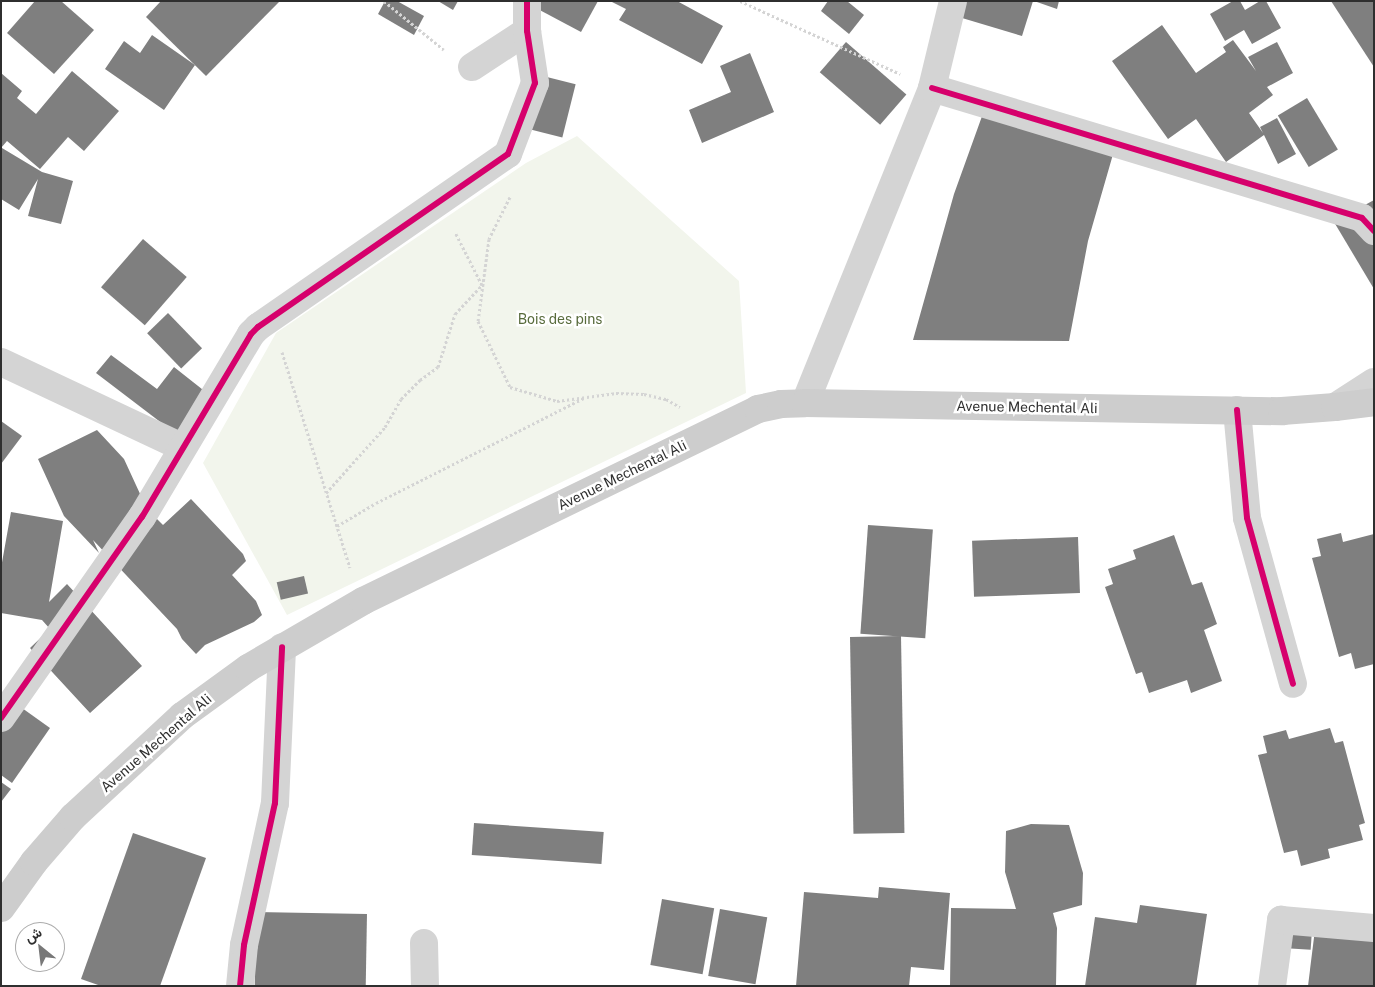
<!DOCTYPE html>
<meta charset="utf-8">
<style>
body{margin:0}
#map{position:relative;width:1375px;height:987px;overflow:hidden;background:#fff;font-family:"Public Sans",Vazirmatn,sans-serif}
div>[style]{position:absolute}
.green>*{inset:0;background:#f2f5ec}
.building>*{inset:0;background:#7f7f7f;transform-origin:0 0}
.path>*{height:3px;margin-top:-1.5px;transform-origin:0;background:repeating-linear-gradient(90deg,#d4d4d4 0 2.5px,transparent 0 5px)}
.street>*{height:28px;margin:-14px;padding:0 14px;transform-origin:14px;border-radius:14px;background:#d4d4d4}
.secondary>*{height:28px;margin:-14px;padding:0 14px;transform-origin:14px;border-radius:14px;background:#cdcdcd}
.cycleway>*{height:6px;margin:-3px;padding:0 3px;transform-origin:3px;border-radius:3px;background:#d6006c}
span{translate:-50% -50%;white-space:nowrap;text-align:center;line-height:1.15;-webkit-text-stroke:5px #fff;paint-order:stroke}
.park-label{font-size:14px;color:#586b3c}
.street-label{font-size:14px;color:#2f2f2f}
.frame{position:absolute;inset:0;border:2px solid #2f2f2f;pointer-events:none}
.north{position:absolute;left:15px;top:922px;width:50px;height:50px;box-sizing:border-box;background:#fff;border:1px solid #acacac;border-radius:50%;rotate:331deg;font-size:14px;font-weight:700;line-height:20px;text-align:center;color:#2f2f2f}
.north::after{content:'';display:block;margin:auto;width:18px;height:22px;background:#787878;clip-path:polygon(50% 0,100% 100%,50% 72%,0 100%)}
</style>
<div id="map">
<div class="green">
<i style="clip-path:polygon(577px 136px,739px 281px,746px 393px,287px 615px,203px 463px,276px 333px,526px 163px)"></i>
</div>
<div class="building">
<i style="clip-path:polygon(35px 1px,61px 1px,94px 30px,54px 74px,7px 33px)"></i>
<i style="clip-path:polygon(161px 1px,280px 1px,206px 76px,146px 17px)"></i>
<i style="clip-path:polygon(385px 1px,397px 1px,424px 16px,414px 35px,378px 14px)"></i>
<i style="clip-path:polygon(438px 1px,458px 1px,453px 10px)"></i>
<i style="clip-path:polygon(537px 1px,598px 1px,581px 32px,534px 7px)"></i>
<i style="clip-path:polygon(610px 1px,677px 1px,723px 26px,702px 64px,619px 20px,626px 9px)"></i>
<i style="clip-path:polygon(828px 1px,847px 1px,864px 15px,849px 34px,821px 11px)"></i>
<i style="clip-path:polygon(956px 1px,1033px 1px,1022px 36px,952px 15px)"></i>
<i style="clip-path:polygon(1034px 1px,1059px 1px,1057px 9px)"></i>
<i style="clip-path:polygon(1233px 1px,1240px 1px,1245px 10px,1260px 1px,1266px 1px,1281px 28px,1252px 44px,1244px 30px,1225px 41px,1210px 14px)"></i>
<i style="clip-path:polygon(1331px 1px,1374px 1px,1374px 67px)"></i>
<i style="clip-path:polygon(1162px 25px,1196px 73px,1226px 52px,1223px 47px,1233px 40px,1256px 71px,1248px 57px,1277px 42px,1293px 73px,1267px 87px,1273px 95px,1249px 113px,1263px 133px,1260px 127px,1277px 118px,1296px 154px,1278px 164px,1264px 135px,1226px 162px,1196px 119px,1168px 139px,1112px 61px)"></i>
<i style="clip-path:polygon(152px 35px,195px 65px,164px 110px,105px 69px,124px 41px,140px 53px)"></i>
<i style="left:846px;top:42px;width:80px;height:40px;rotate:41deg"></i>
<i style="clip-path:polygon(750px 53px,774px 112px,702px 143px,689px 110px,731px 92px,720px 66px)"></i>
<i style="clip-path:polygon(72px 71px,119px 111px,84px 151px,68px 137px,40px 169px,7px 141px,1px 148px,1px 73px,22px 91px,17px 98px,36px 114px)"></i>
<i style="left:531px;top:73px;width:46px;height:55px;rotate:14deg"></i>
<i style="clip-path:polygon(990px 94px,1118px 137px,1088px 241px,1069px 341px,913px 340px,954px 194px)"></i>
<i style="left:1307px;top:98px;width:60px;height:34px;rotate:59deg"></i>
<i style="clip-path:polygon(2px 148px,42px 172px,73px 181px,61px 224px,28px 216px,38px 179px,19px 210px,1px 199px)"></i>
<i style="clip-path:polygon(1374px 200px,1374px 289px,1334px 222px)"></i>
<i style="left:143px;top:239px;width:58px;height:64px;rotate:41deg"></i>
<i style="left:168px;top:313px;width:49px;height:29px;rotate:46deg"></i>
<i style="clip-path:polygon(111px 355px,157px 389px,174px 367px,212px 397px,180px 437px,96px 373px)"></i>
<i style="clip-path:polygon(1px 421px,22px 436px,1px 464px)"></i>
<i style="clip-path:polygon(97px 430px,124px 459px,147px 509px,163px 525px,191px 499px,243px 554px,246px 561px,232px 575px,256px 601px,262px 615px,254px 622px,205px 645px,196px 654px,182px 639px,177px 629px,93px 540px,99px 553px,64px 516px,38px 459px)"></i>
<i style="clip-path:polygon(11px 512px,63px 521px,49px 602px,67px 584px,142px 666px,90px 713px,30px 648px,50px 629px,42px 620px,1px 613px,1px 568px)"></i>
<i style="left:868px;top:525px;width:65px;height:109px;rotate:4deg"></i>
<i style="clip-path:polygon(1341px 533px,1343px 542px,1374px 534px,1374px 664px,1355px 669px,1351px 653px,1339px 657px,1312px 558px,1321px 556px,1317px 539px)"></i>
<i style="clip-path:polygon(1174px 535px,1192px 585px,1202px 582px,1217px 624px,1204px 630px,1222px 681px,1191px 693px,1187px 680px,1149px 693px,1142px 672px,1136px 674px,1105px 587px,1113px 584px,1108px 569px,1136px 559px,1133px 550px)"></i>
<i style="left:1078px;top:537px;width:56px;height:106px;rotate:88deg"></i>
<i style="left:304px;top:576px;width:18px;height:28px;rotate:77deg"></i>
<i style="left:901px;top:636px;width:197px;height:51px;rotate:89deg"></i>
<i style="clip-path:polygon(8px 698px,50px 728px,12px 783px,1px 775px,1px 707px)"></i>
<i style="clip-path:polygon(1330px 728px,1335px 743px,1343px 741px,1365px 823px,1359px 825px,1363px 840px,1328px 849px,1330px 858px,1301px 866px,1297px 850px,1284px 853px,1258px 755px,1267px 753px,1263px 736px,1286px 730px,1289px 739px)"></i>
<i style="clip-path:polygon(1px 782px,11px 789px,1px 802px)"></i>
<i style="left:474px;top:823px;width:130px;height:32px;rotate:4deg"></i>
<i style="clip-path:polygon(1031px 824px,1069px 825px,1083px 873px,1082px 905px,1053px 913px,1057px 928px,1056px 986px,950px 986px,951px 908px,1016px 909px,1005px 872px,1006px 831px)"></i>
<i style="clip-path:polygon(133px 833px,206px 858px,160px 986px,101px 986px,81px 979px)"></i>
<i style="clip-path:polygon(879px 887px,950px 893px,944px 970px,911px 967px,909px 986px,796px 986px,804px 892px,878px 898px)"></i>
<i style="left:662px;top:899px;width:53px;height:67px;rotate:10deg"></i>
<i style="clip-path:polygon(1140px 905px,1207px 914px,1196px 986px,1085px 986px,1095px 917px,1137px 923px)"></i>
<i style="left:720px;top:909px;width:48px;height:68px;rotate:10deg"></i>
<i style="left:256px;top:912px;width:111px;height:74px;rotate:1deg"></i>
<i style="left:1285px;top:915px;width:28px;height:33px;rotate:4deg"></i>
<i style="clip-path:polygon(1316px 921px,1374px 927px,1374px 986px,1308px 986px)"></i>
</div>
<div class="path">
<i style="left:384px;top:1px;width:77px;rotate:39.2deg"></i>
<i style="left:740px;top:1px;width:176px;rotate:24.5deg"></i>
<i style="left:510px;top:197px;width:47px;rotate:116.6deg"></i>
<i style="left:489px;top:239px;width:83px;rotate:97.6deg"></i>
<i style="left:478px;top:321px;width:73px;rotate:64.1deg"></i>
<i style="left:510px;top:387px;width:49px;rotate:16.6deg"></i>
<i style="left:557px;top:401px;width:60px;rotate:-7.7deg"></i>
<i style="left:616px;top:393px;width:28px;rotate:2deg"></i>
<i style="left:644px;top:394px;width:23px;rotate:13deg"></i>
<i style="left:666px;top:399px;width:16px;rotate:30deg"></i>
<i style="left:282px;top:352px;width:226px;rotate:72.5deg"></i>
<i style="left:326px;top:493px;width:89px;rotate:-48.2deg"></i>
<i style="left:385px;top:427px;width:32px;rotate:-60deg"></i>
<i style="left:401px;top:399px;width:27px;rotate:-45deg"></i>
<i style="left:420px;top:380px;width:22px;rotate:-36deg"></i>
<i style="left:438px;top:367px;width:56px;rotate:-72.2deg"></i>
<i style="left:455px;top:314px;width:40px;rotate:-47deg"></i>
<i style="left:482px;top:285px;width:59px;rotate:-117deg"></i>
<i style="left:337px;top:526px;width:45px;rotate:-30.5deg"></i>
<i style="left:376px;top:503px;width:233px;rotate:-26.8deg"></i>
</div>
<div class="street">
<i style="left:472px;top:67px;width:66px;rotate:-33.2deg"></i>
<i style="left:932px;top:88px;width:449px;rotate:16.8deg"></i>
<i style="left:1362px;top:218px;width:18px;rotate:47deg"></i>
<i style="left:1px;top:362px;width:200px;rotate:25.2deg"></i>
<i style="left:805px;top:403px;width:340px;rotate:-68deg"></i>
<i style="left:932px;top:88px;width:89px;rotate:-76.4deg"></i>
<i style="left:1335px;top:407px;width:46px;rotate:-32.7deg"></i>
<i style="left:1237px;top:410px;width:108px;rotate:84.7deg"></i>
<i style="left:1247px;top:518px;width:172px;rotate:74.5deg"></i>
<i style="left:1px;top:718px;width:246px;rotate:-55deg"></i>
<i style="left:142px;top:517px;width:213px;rotate:-59.2deg"></i>
<i style="left:251px;top:334px;width:10px;rotate:-45deg"></i>
<i style="left:258px;top:327px;width:304px;rotate:-34.7deg"></i>
<i style="left:508px;top:154px;width:76px;rotate:-69.2deg"></i>
<i style="left:535px;top:83px;width:53px;rotate:-98.7deg"></i>
<i style="left:527px;top:31px;width:30px;rotate:-90deg"></i>
<i style="left:424px;top:943px;width:43px;rotate:88.7deg"></i>
<i style="left:240px;top:986px;width:41px;rotate:-84.4deg"></i>
<i style="left:244px;top:945px;width:145px;rotate:-77.7deg"></i>
<i style="left:275px;top:803px;width:156px;rotate:-87.4deg"></i>
<i style="left:1272px;top:986px;width:67px;rotate:-82.2deg"></i>
<i style="left:1281px;top:920px;width:93px;rotate:4.9deg"></i>
</div>
<div class="secondary">
<i style="left:1px;top:908px;width:57px;rotate:-54.3deg"></i>
<i style="left:34px;top:862px;width:60px;rotate:-49.1deg"></i>
<i style="left:73px;top:817px;width:149px;rotate:-42.8deg"></i>
<i style="left:182px;top:716px;width:82px;rotate:-36deg"></i>
<i style="left:248px;top:668px;width:133px;rotate:-30.2deg"></i>
<i style="left:363px;top:601px;width:439px;rotate:-25.9deg"></i>
<i style="left:758px;top:409px;width:24px;rotate:-12deg"></i>
<i style="left:781px;top:404px;width:24px;rotate:-2deg"></i>
<i style="left:805px;top:403px;width:477px;rotate:1deg"></i>
<i style="left:1282px;top:411px;width:53px;rotate:-4.3deg"></i>
<i style="left:1335px;top:407px;width:39px;rotate:-7deg"></i>
</div>
<div class="cycleway">
<i style="left:932px;top:88px;width:449px;rotate:16.8deg"></i>
<i style="left:1362px;top:218px;width:18px;rotate:47deg"></i>
<i style="left:1237px;top:410px;width:108px;rotate:84.7deg"></i>
<i style="left:1247px;top:518px;width:172px;rotate:74.5deg"></i>
<i style="left:1px;top:718px;width:246px;rotate:-55deg"></i>
<i style="left:142px;top:517px;width:213px;rotate:-59.2deg"></i>
<i style="left:251px;top:334px;width:10px;rotate:-45deg"></i>
<i style="left:258px;top:327px;width:304px;rotate:-34.7deg"></i>
<i style="left:508px;top:154px;width:76px;rotate:-69.2deg"></i>
<i style="left:535px;top:83px;width:53px;rotate:-98.7deg"></i>
<i style="left:527px;top:31px;width:30px;rotate:-90deg"></i>
<i style="left:240px;top:986px;width:41px;rotate:-84.4deg"></i>
<i style="left:244px;top:945px;width:145px;rotate:-77.7deg"></i>
<i style="left:275px;top:803px;width:156px;rotate:-87.4deg"></i>
</div>
<div class="park-label">
<span style="left:560px;top:319px">Bois des pins</span>
</div>
<div class="street-label">
<span style="left:1027px;top:407px;rotate:1deg">Avenue Mechental Ali</span>
<span style="left:622px;top:475px;rotate:-26deg">Avenue Mechental Ali</span>
<span style="left:156px;top:743px;rotate:-41deg">Avenue Mechental Ali</span>
</div>
<div class="frame"></div>
<div class="north">ش</div>
</div>
